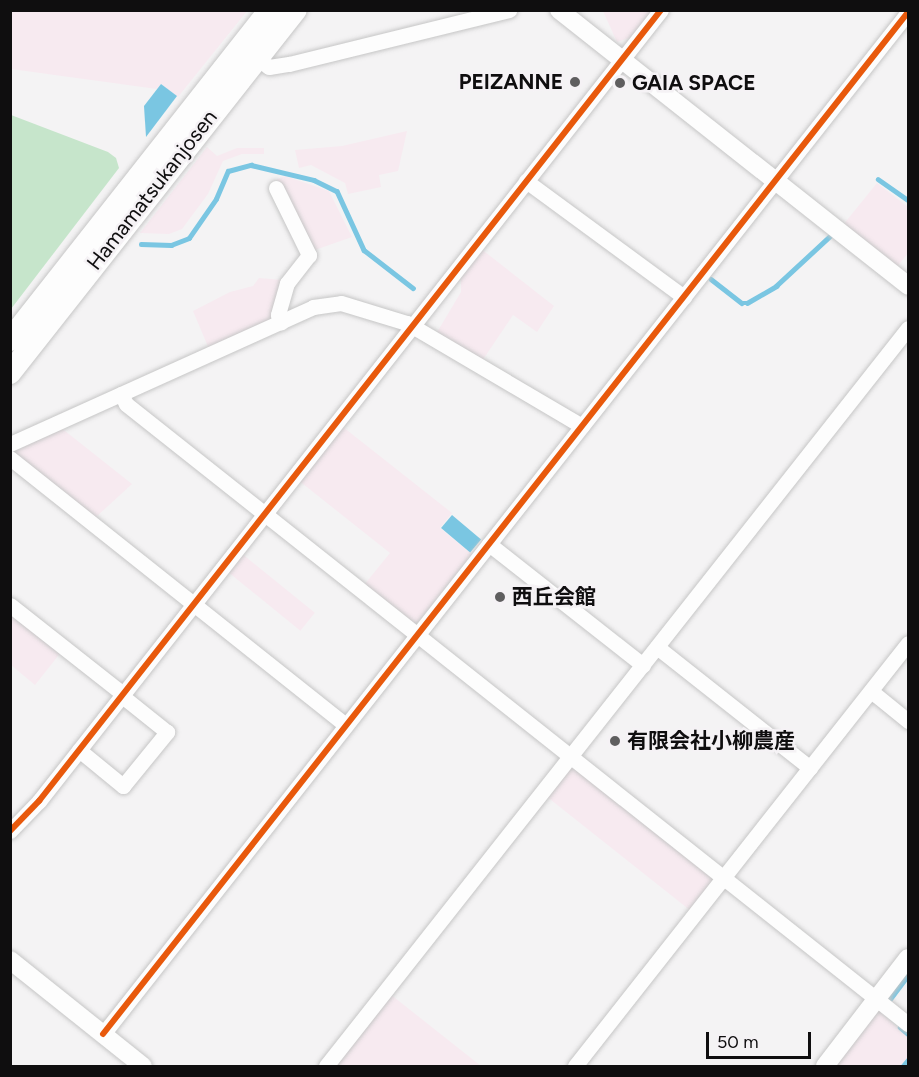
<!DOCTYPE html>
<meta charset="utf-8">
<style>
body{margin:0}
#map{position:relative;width:919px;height:1077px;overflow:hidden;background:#f4f3f4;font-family:Figtree,"Noto Sans JP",sans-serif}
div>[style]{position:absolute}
.industrial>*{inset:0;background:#f7eaf0;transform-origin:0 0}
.green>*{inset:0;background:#c6e5cb}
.water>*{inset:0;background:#7ac6e2;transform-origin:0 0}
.stream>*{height:4.5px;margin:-2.25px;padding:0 2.25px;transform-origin:2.25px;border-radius:2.25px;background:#7ac6e2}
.roads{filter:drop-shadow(0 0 2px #c6c6c6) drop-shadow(0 0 2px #c6c6c6)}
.minor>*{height:15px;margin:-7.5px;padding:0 7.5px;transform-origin:7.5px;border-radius:7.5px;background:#fdfdfd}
.tertiary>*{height:18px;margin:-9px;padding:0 9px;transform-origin:9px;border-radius:9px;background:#fdfdfd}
.primary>*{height:22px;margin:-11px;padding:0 11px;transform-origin:11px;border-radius:11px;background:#fdfdfd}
.cycleway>*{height:6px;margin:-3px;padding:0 3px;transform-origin:3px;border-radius:3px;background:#e8590c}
.dots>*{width:16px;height:16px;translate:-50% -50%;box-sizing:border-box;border:3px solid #f5f2f5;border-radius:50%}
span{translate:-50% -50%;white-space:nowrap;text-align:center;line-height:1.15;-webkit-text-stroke:5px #f5f2f5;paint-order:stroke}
.poi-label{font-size:21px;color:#0f0e0f;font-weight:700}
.right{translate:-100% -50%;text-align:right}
.left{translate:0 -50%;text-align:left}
.street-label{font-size:21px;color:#0f0e0f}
.frame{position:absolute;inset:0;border:12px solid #0f0e0f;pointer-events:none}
.scale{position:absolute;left:706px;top:1032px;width:105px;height:27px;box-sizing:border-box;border:3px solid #0f0e0f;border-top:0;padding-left:8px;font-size:18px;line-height:21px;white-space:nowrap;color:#0f0e0f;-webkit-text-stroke:4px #f5f2f5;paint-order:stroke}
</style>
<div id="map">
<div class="industrial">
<i style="clip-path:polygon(11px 11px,247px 11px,178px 97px,161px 84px,157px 89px,11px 69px)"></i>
<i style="clip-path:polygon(603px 11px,654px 11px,635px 36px,617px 42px)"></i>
<i style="clip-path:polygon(407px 131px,398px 171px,379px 175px,381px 187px,348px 194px,345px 183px,311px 165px,299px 168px,295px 150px,342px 146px)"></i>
<i style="clip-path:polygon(207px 147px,217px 156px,237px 148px,264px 148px,264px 154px,242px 154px,223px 161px,208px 194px,182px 229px,169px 234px,140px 233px)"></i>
<i style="clip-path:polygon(285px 176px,329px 191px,352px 237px,312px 251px,277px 179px)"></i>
<i style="clip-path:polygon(877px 183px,908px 207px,908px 253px,897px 267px,843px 225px)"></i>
<i style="clip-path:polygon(480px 248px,554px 306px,537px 332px,513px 315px,482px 361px,436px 334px,461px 292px,461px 272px)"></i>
<i style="clip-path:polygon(259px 278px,283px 280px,272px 320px,209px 349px,193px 311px,230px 292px,253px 286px)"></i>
<i style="clip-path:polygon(60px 427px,132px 484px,95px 518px,12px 453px)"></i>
<i style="clip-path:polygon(343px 427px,452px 513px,440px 528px,472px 554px,418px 622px,412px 623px,364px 585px,390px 553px,298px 480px,339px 428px)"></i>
<i style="left:241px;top:553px;width:95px;height:23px;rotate:39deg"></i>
<i style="clip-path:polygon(10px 610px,62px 651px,35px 685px,11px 665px)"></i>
<i style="clip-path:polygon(570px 766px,576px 766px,714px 875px,715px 881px,691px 911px,546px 796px)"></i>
<i style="clip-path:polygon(390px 994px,481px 1066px,333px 1066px)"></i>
<i style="clip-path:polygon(878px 1010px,908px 1037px,908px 1057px,901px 1066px,836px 1066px)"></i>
</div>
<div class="green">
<i style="clip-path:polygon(11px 115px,108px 152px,116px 158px,119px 168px,11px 309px)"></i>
</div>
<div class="water">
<i style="clip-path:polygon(161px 84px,177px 96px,146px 137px,144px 106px)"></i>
<i style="left:452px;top:515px;width:38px;height:17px;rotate:40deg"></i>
</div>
<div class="stream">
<i style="left:878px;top:179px;width:37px;rotate:35deg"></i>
<i style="left:141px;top:244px;width:30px;rotate:2deg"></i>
<i style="left:171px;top:245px;width:19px;rotate:-21deg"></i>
<i style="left:189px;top:238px;width:47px;rotate:-55.3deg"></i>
<i style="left:216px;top:199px;width:30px;rotate:-67deg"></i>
<i style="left:228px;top:171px;width:24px;rotate:-15deg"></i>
<i style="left:251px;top:165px;width:65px;rotate:13.4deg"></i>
<i style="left:314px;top:180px;width:25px;rotate:26deg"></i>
<i style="left:337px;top:191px;width:65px;rotate:65.4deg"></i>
<i style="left:364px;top:250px;width:62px;rotate:37.8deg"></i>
<i style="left:711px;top:279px;width:39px;rotate:38deg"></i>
<i style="left:742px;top:303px;width:5px"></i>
<i style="left:747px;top:303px;width:34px;rotate:-30deg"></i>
<i style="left:776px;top:286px;width:75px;rotate:-42.8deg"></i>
<i style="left:890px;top:999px;width:30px;rotate:-53deg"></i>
<i style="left:900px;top:1027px;width:11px;rotate:41deg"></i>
<i style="left:903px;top:1066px;width:8px;rotate:-50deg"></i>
</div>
<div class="roads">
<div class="minor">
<i style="left:256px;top:57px;width:16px;rotate:38deg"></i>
<i style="left:269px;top:67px;width:20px;rotate:-9deg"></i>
<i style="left:289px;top:64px;width:227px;rotate:-13.8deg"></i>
<i style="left:526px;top:181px;width:196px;rotate:36.3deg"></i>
<i style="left:276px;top:188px;width:75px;rotate:63.8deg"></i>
<i style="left:309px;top:255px;width:36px;rotate:128deg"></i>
<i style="left:287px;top:283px;width:33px;rotate:106deg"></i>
<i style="left:278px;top:315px;width:8px;rotate:67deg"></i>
<i style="left:121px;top:394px;width:11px;rotate:63deg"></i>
<i style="left:126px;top:404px;width:998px;rotate:38.41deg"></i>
<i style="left:10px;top:444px;width:333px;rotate:-24.3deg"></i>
<i style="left:313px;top:307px;width:28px;rotate:-8deg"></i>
<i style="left:341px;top:303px;width:69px;rotate:16.9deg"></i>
<i style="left:407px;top:323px;width:203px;rotate:30.5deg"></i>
<i style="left:10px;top:458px;width:429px;rotate:38.5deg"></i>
<i style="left:489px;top:544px;width:196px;rotate:38.2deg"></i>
<i style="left:10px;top:605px;width:144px;rotate:38.2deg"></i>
<i style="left:657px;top:647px;width:195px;rotate:38.3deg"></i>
<i style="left:871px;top:691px;width:48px;rotate:39deg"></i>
<i style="left:79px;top:750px;width:57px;rotate:39.3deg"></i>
<i style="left:123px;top:786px;width:70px;rotate:-50.8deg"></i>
<i style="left:167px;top:732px;width:58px;rotate:-141.3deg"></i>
<i style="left:10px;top:831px;width:42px;rotate:-46deg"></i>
<i style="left:39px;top:801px;width:1006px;rotate:-51.82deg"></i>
<i style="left:103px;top:1034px;width:1301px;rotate:-51.77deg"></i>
<i style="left:326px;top:1066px;width:940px;rotate:-51.74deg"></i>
<i style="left:575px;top:1066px;width:538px;rotate:-51.79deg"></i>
</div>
<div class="tertiary">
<i style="left:559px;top:10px;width:445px;rotate:38.3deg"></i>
<i style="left:10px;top:960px;width:170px;rotate:38.6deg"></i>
<i style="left:825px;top:1066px;width:136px;rotate:-52.5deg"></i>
</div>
<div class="primary">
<i style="left:10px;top:340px;width:420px;rotate:-51.8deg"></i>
<i style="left:10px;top:373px;width:462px;rotate:-51.8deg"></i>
</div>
</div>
<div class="cycleway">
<i style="left:10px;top:831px;width:42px;rotate:-46deg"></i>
<i style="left:39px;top:801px;width:1006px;rotate:-51.82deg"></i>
<i style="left:103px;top:1034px;width:1301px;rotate:-51.77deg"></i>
</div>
<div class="dots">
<i style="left:575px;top:82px;background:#5f5e5f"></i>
<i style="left:620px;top:83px;background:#5f5e5f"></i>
<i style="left:500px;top:597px;background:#5f5e5f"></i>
<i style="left:615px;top:741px;background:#5f5e5f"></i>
</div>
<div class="poi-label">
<span class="right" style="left:563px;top:82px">PEIZANNE</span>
<span class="left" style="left:632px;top:83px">GAIA SPACE</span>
<span class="left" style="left:512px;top:597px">西丘会館</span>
<span class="left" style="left:627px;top:741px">有限会社小柳農産</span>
</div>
<div class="street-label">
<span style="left:152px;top:190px;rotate:-52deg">Hamamatsukanjosen</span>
</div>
<div class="frame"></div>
<div class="scale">50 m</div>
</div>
